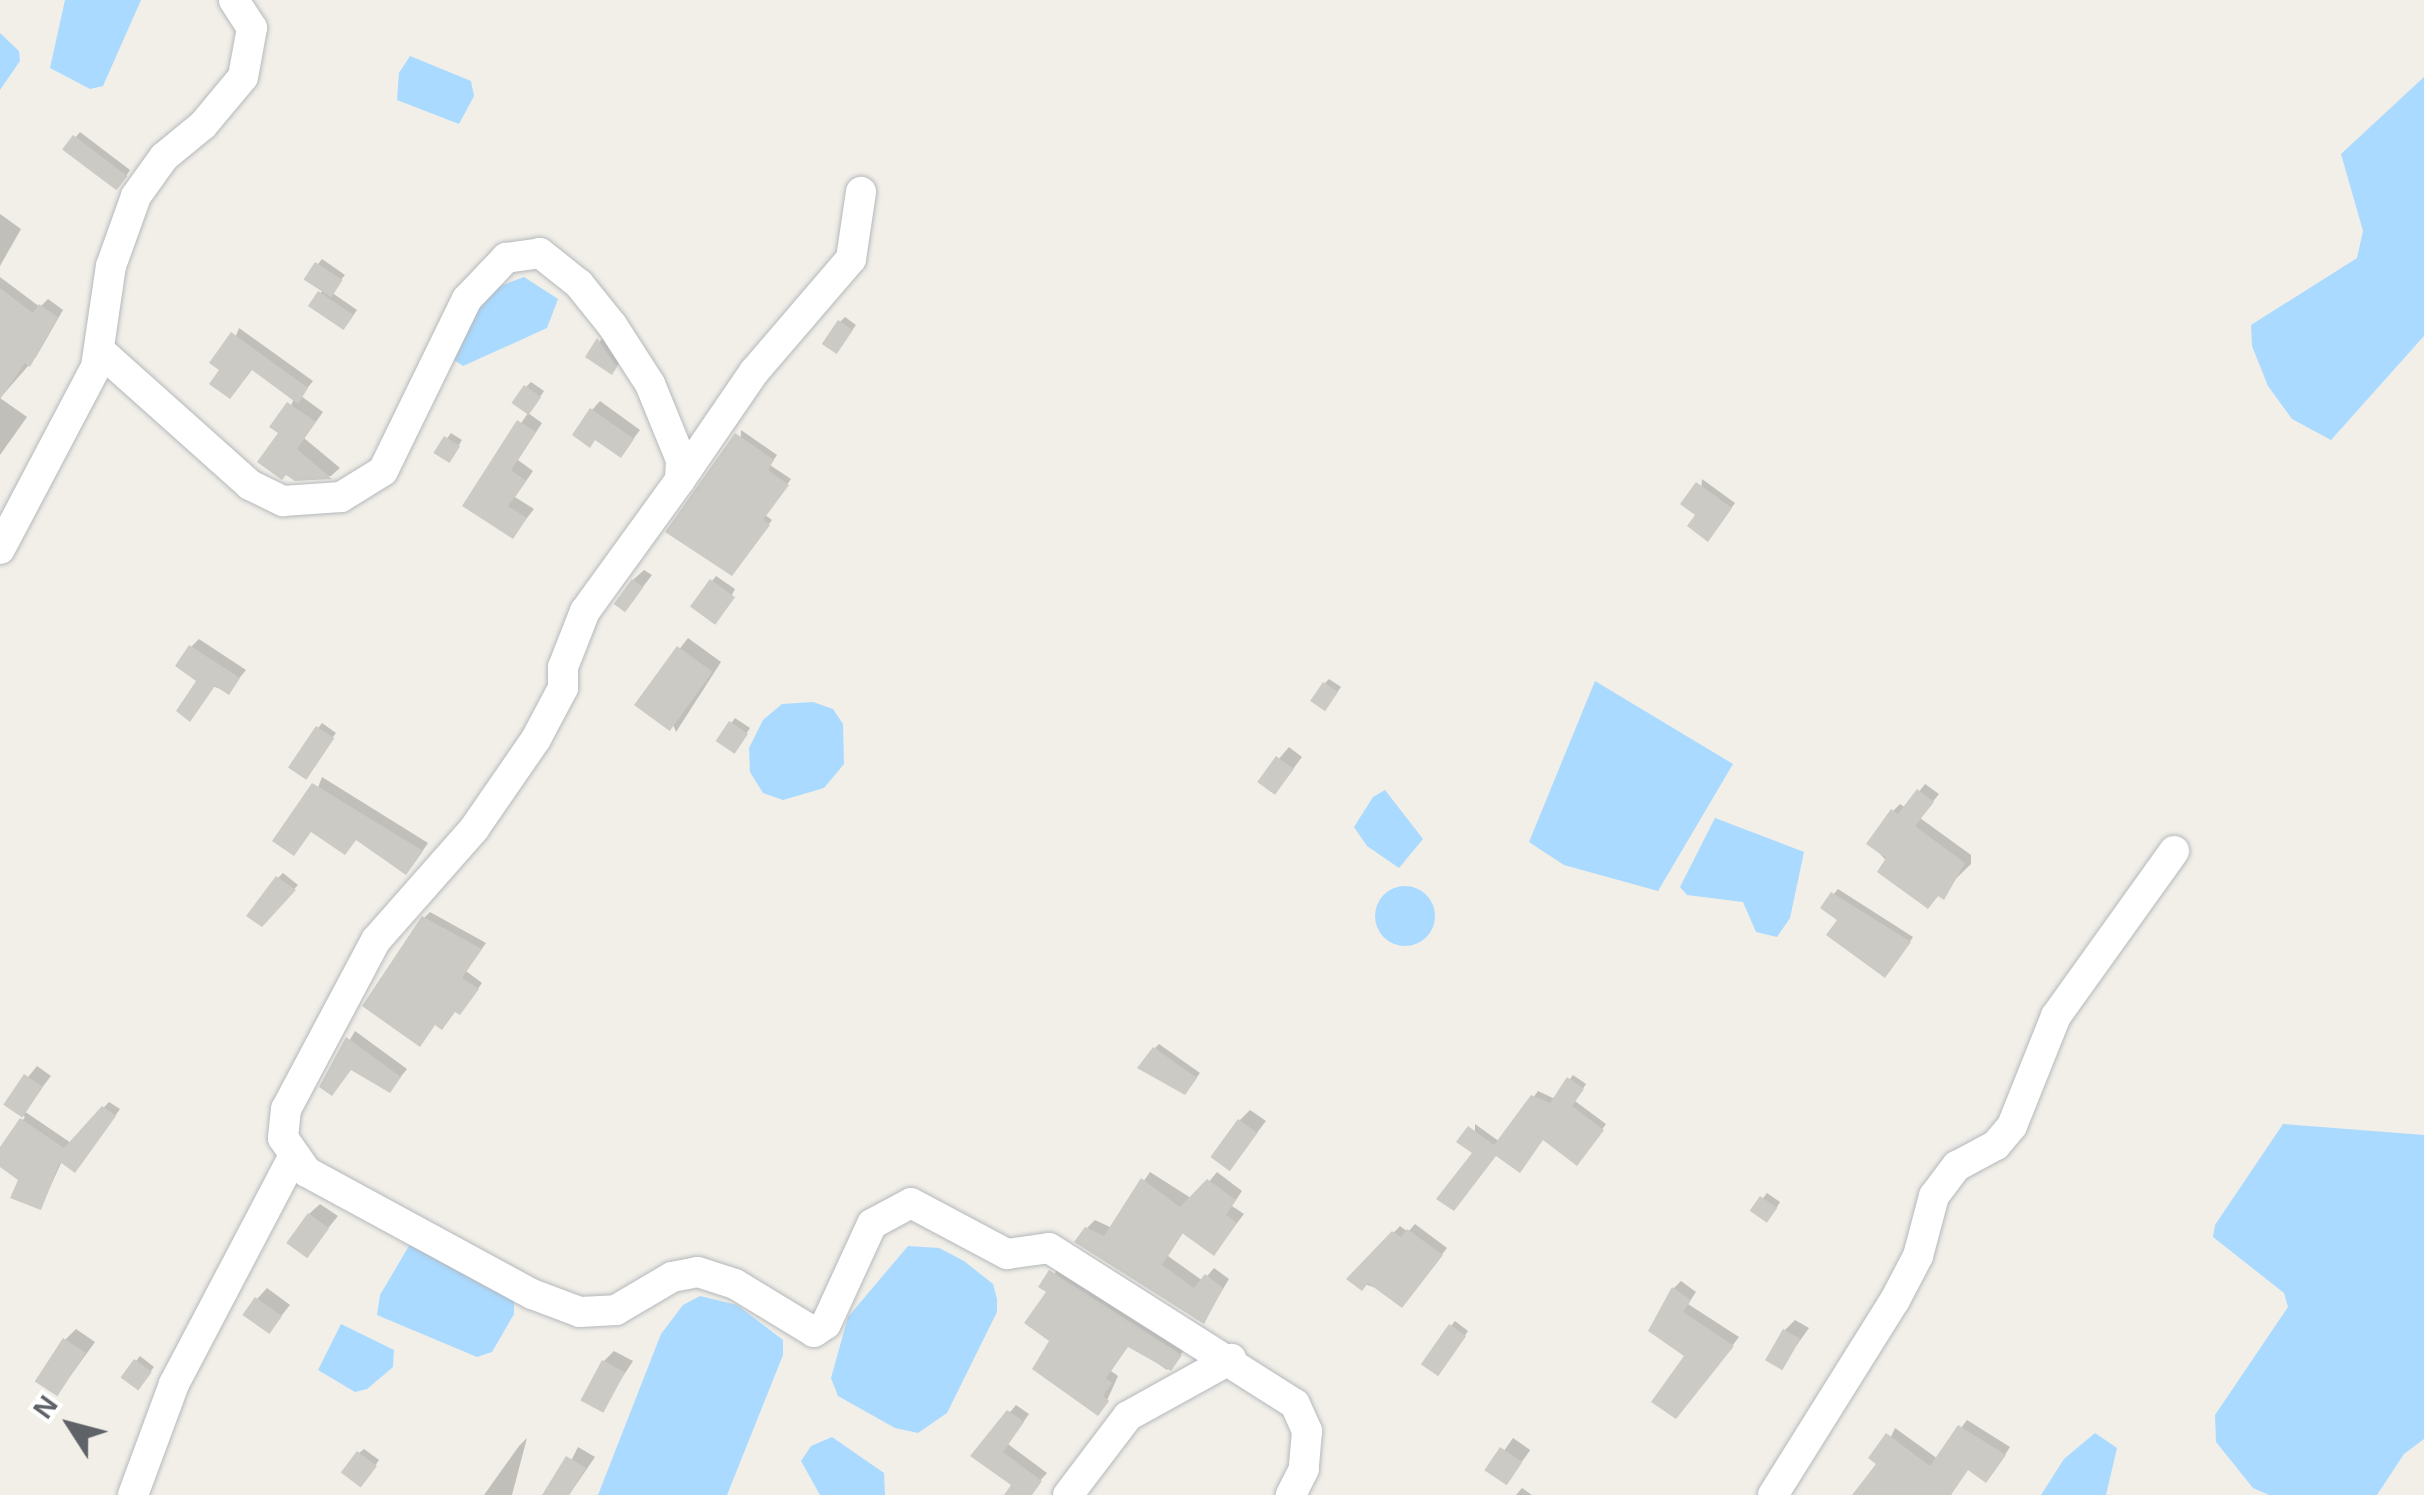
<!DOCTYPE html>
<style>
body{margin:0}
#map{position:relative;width:2424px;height:1495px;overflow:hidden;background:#f1efe8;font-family:Helvetica,sans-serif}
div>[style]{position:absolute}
.water>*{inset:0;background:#aadaff}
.round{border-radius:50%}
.shadow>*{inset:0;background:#0003;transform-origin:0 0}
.building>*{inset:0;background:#cccac5;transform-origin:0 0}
.roads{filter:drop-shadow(0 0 2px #b5b8bc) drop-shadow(0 0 2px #b5b8bc)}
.street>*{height:30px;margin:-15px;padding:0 15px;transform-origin:15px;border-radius:15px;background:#fff}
span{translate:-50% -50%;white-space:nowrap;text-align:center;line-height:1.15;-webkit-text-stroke:10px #fff;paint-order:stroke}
.north{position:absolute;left:20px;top:1375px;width:100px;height:100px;-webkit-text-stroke:8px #fff;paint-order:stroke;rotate:306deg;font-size:28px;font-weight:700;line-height:40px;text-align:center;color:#5f6368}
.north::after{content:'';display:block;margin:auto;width:35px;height:45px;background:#5f6368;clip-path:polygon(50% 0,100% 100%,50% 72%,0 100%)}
</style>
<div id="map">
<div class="water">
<i style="clip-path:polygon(65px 0,141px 0,103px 86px,90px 89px,50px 68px)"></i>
<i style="clip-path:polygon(0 33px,19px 51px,20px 61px,0 90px)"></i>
<i style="clip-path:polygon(410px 56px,471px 81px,474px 96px,459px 124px,397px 100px,399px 73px)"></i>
<i style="clip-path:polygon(2424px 77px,2424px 336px,2331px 440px,2292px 419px,2268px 386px,2252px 346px,2251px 325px,2357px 258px,2363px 231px,2341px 154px)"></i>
<i style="clip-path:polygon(524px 277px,558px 299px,547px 328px,463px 366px,450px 357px,462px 319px,490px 290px)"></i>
<i style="clip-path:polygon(1595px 681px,1733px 764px,1658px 891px,1564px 865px,1529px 842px)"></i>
<i style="clip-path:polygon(813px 702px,833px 709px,843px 724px,844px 764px,824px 788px,783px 800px,763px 793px,750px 772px,749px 748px,763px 720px,782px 704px)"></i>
<i style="clip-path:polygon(1385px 790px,1423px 839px,1399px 868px,1367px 846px,1354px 827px,1373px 797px)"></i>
<i style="clip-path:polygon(1715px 818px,1804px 852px,1790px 918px,1777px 937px,1756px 932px,1743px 902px,1687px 895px,1680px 887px)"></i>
<i class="round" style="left:1375px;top:886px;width:60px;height:60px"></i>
<i style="clip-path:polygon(2283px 1124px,2424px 1135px,2424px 1439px,2404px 1454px,2377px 1495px,2269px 1495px,2253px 1488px,2216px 1442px,2215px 1415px,2288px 1307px,2284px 1293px,2213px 1237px,2215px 1225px)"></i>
<i style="clip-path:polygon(413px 1239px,514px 1301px,514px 1314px,492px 1352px,477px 1357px,377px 1315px,380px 1295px)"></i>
<i style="clip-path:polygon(908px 1246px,939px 1248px,964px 1261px,993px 1284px,997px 1299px,997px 1312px,947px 1413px,918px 1433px,895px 1428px,838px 1396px,831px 1378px,848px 1317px)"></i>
<i style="clip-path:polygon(700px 1296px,737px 1305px,783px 1340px,783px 1355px,727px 1495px,598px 1495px,661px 1334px,683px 1305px)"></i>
<i style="clip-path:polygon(341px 1324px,394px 1350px,393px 1367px,367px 1389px,355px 1392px,318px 1370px)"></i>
<i style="clip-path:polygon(2095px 1433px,2117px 1448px,2106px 1495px,2041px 1495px,2064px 1459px)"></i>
<i style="clip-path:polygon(832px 1437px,884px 1473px,885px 1495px,820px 1495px,801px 1461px,811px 1446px)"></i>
</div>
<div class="shadow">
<i style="clip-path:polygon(80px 132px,130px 170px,122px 182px,66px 149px)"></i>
<i style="clip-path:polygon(0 214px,21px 229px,0 266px)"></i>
<i style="clip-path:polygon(322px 259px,345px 275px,331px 292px,357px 310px,348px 323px,311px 305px,323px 290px,307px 278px)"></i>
<i style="clip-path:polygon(0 277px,40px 307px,48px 299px,63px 310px,36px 357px,0 398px)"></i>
<i style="clip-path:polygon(845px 317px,856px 325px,840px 347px,840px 322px)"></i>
<i style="clip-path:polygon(239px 328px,313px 381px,301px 396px,323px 412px,304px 438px,340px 468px,331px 476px,296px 479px,281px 433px,294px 398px,252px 368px,223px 369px)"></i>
<i style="clip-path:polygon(609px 330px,622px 361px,612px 371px,588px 356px)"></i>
<i style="clip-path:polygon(531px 382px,544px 391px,533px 407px,526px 387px)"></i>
<i style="clip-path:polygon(0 398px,27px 417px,0 455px)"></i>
<i style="clip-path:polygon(600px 401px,640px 430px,621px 455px,596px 438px,592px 410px)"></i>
<i style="clip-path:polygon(528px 413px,542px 423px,518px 460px,533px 471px,515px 497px,534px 509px,513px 536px,466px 505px)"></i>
<i style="clip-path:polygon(741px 430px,777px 455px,770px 465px,791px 479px,765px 515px,772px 520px,736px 568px)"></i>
<i style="clip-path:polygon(451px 433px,462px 440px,452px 456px,436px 453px)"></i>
<i style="clip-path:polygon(1702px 479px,1735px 503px,1712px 534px,1699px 514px)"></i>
<i style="clip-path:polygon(644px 570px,652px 575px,625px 610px,633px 580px)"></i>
<i style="clip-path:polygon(716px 576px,735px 589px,720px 617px,712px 581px)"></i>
<i style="clip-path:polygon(688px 638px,721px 662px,676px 732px,655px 681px)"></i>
<i style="clip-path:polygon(199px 639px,246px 670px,228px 692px,200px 681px,191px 647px)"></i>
<i style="clip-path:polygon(1329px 679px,1341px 687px,1329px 704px,1325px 683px)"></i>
<i style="clip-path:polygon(735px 718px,750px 728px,738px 746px,719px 740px)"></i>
<i style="clip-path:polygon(322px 723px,336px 733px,308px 771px,290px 766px)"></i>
<i style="clip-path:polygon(1289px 747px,1302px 757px,1284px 781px,1260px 781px)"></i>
<i style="clip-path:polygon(322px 777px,428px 843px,413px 865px,357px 838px,312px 830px,294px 853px)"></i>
<i style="clip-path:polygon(1925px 784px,1939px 794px,1920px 818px,1971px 855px,1971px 864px,1928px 906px,1870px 843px,1893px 811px,1900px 804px,1906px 808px)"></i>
<i style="clip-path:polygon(283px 873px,298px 885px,262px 924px,278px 878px)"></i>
<i style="clip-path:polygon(1838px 889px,1913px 937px,1890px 970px,1823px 907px)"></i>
<i style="clip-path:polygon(430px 912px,486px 943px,466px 971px,482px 983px,465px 1007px,456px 1009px,424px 918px)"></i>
<i style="clip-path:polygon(355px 1031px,407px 1069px,390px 1090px,352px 1068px,322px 1087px)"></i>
<i style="clip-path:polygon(1159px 1044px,1200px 1073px,1189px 1087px,1155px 1048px)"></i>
<i style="clip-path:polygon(37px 1066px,51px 1076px,24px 1111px,71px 1143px,109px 1102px,120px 1109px,81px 1164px,62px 1161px,41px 1207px,21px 1179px,0 1164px,0 1151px,25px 1117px,7px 1103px)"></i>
<i style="clip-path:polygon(1573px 1075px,1586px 1084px,1575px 1101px,1606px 1124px,1581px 1159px,1544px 1138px,1475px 1153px,1475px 1124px,1500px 1142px,1538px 1091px,1555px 1099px)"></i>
<i style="clip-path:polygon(1250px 1110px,1266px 1121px,1230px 1168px,1240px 1120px)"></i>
<i style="clip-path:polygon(1150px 1172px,1194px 1200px,1217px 1172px,1242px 1191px,1232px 1206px,1244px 1214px,1214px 1253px,1184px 1231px,1168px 1256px,1203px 1281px,1214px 1268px,1229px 1279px,1204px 1321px,1087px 1228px,1095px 1220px,1112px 1228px)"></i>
<i style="clip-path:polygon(1767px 1193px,1780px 1202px,1774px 1212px,1754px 1210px)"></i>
<i style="clip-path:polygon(320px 1204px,338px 1216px,307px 1254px,309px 1214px)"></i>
<i style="clip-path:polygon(1415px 1224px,1447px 1248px,1408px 1299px,1350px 1279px,1400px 1226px,1408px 1232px)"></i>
<i style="clip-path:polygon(1058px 1265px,1187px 1347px,1167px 1370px,1129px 1344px,1111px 1371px,1118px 1376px,1104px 1407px,1053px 1340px,1049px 1292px)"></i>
<i style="clip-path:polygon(1681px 1281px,1696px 1292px,1688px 1304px,1739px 1337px,1683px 1409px,1688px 1356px,1674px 1288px)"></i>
<i style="clip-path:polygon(267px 1288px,290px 1305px,269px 1331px,257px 1299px)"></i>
<i style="clip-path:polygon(1795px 1320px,1809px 1328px,1781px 1367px,1785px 1330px)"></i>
<i style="clip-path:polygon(1455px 1321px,1468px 1331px,1441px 1369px,1451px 1326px)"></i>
<i style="clip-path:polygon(76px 1329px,95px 1342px,58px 1393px,65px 1340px)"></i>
<i style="clip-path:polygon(614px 1351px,633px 1361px,601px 1410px,604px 1361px)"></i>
<i style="clip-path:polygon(140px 1356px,154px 1367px,142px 1382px,136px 1361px)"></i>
<i style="clip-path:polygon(1016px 1405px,1029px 1414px,1008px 1444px,1047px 1473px,1027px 1495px,1007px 1495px,1015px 1485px,973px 1456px)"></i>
<i style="clip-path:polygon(1967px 1420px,2010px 1447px,1993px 1473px,1969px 1468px,1950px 1495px,1864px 1495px,1895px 1428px,1938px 1459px)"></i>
<i style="clip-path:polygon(527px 1438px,512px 1495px,484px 1495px,519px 1446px)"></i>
<i style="left:1513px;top:1438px;width:21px;height:41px;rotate:35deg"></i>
<i style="clip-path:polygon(578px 1447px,595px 1457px,569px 1495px,554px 1495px)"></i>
<i style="clip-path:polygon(364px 1449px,379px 1460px,366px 1479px,359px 1453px)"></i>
<i style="clip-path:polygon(1522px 1488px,1532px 1495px,1516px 1495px)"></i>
</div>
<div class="building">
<i style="left:73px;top:135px;width:68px;height:18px;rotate:37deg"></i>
<i style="left:315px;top:262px;width:33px;height:21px;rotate:33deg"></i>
<i style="clip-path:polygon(0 288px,33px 313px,39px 304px,58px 317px,30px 367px,25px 363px,0 399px)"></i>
<i style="left:318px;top:291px;width:43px;height:18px;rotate:34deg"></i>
<i style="left:838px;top:320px;width:18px;height:29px;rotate:34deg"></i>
<i style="clip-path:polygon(231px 332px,308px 388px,298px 404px,252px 370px,230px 399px,209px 384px,219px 370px,209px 363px)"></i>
<i style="clip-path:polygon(597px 338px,617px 367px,612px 375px,585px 357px)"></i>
<i style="left:524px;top:385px;width:21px;height:22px;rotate:35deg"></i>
<i style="clip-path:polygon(287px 402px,316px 422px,297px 449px,332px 479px,295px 481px,286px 475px,282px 480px,257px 462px,278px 433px,269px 427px)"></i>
<i style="clip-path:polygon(590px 408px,634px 439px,621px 458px,595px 440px,590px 448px,572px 435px)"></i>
<i style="clip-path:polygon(517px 420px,536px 432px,511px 470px,526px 481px,508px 506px,527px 518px,513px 539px,462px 506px)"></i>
<i style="clip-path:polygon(735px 433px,774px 460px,768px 470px,789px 485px,763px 520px,770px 525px,732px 576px,665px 532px)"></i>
<i style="left:444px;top:436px;width:19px;height:20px;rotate:32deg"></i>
<i style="clip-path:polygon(1696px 482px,1732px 508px,1708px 542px,1687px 526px,1695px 515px,1680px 504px)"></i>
<i style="left:632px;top:579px;width:14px;height:31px;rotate:36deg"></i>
<i style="left:710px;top:579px;width:31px;height:34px;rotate:36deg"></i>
<i style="clip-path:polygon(189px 645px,240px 678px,229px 695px,215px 686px,190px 722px,176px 711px,196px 681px,175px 666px)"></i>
<i style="left:677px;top:646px;width:44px;height:73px;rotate:36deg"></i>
<i style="left:1323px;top:682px;width:18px;height:23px;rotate:34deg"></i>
<i style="left:729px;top:721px;width:23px;height:24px;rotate:34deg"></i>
<i style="left:316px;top:726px;width:22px;height:50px;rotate:34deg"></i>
<i style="left:1276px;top:756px;width:22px;height:32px;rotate:36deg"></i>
<i style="clip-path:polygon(312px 783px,423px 851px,406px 875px,356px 840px,345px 855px,311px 832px,294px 856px,272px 841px)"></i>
<i style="clip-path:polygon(1917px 789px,1934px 802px,1915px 826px,1965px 863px,1944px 900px,1938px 896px,1928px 909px,1877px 872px,1886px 858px,1866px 844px,1891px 809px,1898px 814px)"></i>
<i style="clip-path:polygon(276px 876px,296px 890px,262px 927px,246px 916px)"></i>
<i style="clip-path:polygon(1831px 892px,1911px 942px,1885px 978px,1826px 935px,1837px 920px,1820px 908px)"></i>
<i style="clip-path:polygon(422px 916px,482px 949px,462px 978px,479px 989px,460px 1015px,455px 1012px,442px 1030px,435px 1025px,420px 1047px,362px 1006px)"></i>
<i style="clip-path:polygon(346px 1037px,401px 1077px,390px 1093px,351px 1070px,332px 1096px,319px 1087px)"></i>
<i style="clip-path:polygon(1153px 1047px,1197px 1078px,1185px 1095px,1137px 1068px)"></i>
<i style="left:24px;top:1074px;width:23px;height:37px;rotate:34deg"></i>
<i style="clip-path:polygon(1567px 1077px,1584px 1089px,1572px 1106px,1604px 1130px,1577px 1166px,1543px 1140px,1520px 1173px,1496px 1156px,1454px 1211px,1436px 1199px,1472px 1153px,1456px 1142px,1468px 1126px,1494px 1145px,1531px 1095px,1550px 1103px)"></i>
<i style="clip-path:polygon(102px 1106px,116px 1116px,75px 1173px,60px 1162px,41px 1210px,10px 1198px,18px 1180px,0 1167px,0 1147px,20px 1118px,64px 1148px)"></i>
<i style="left:1238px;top:1119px;width:24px;height:47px;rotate:36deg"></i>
<i style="clip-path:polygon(1141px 1178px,1180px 1207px,1207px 1179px,1236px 1200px,1226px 1215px,1237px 1223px,1214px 1256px,1182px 1233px,1162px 1265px,1194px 1288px,1205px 1274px,1223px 1288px,1204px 1324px,1074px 1242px,1085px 1227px,1104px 1236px)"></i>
<i style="left:1760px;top:1196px;width:21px;height:18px;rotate:35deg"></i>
<i style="left:308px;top:1213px;width:26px;height:37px;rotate:36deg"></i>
<i style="clip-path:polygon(1407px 1229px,1443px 1255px,1402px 1308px,1368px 1283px,1362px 1291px,1346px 1279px,1392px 1231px,1401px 1237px)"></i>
<i style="clip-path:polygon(1049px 1270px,1182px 1355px,1171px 1371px,1128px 1347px,1106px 1378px,1112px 1383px,1103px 1396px,1109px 1401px,1098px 1416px,1032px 1369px,1049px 1341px,1024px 1323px,1046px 1292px,1038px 1287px)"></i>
<i style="clip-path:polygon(1672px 1287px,1691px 1300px,1683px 1312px,1734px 1346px,1676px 1419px,1651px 1402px,1684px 1356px,1648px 1331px)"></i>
<i style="left:255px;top:1297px;width:33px;height:22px;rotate:35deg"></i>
<i style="left:1449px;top:1324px;width:21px;height:49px;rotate:35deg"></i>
<i style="left:1783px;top:1329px;width:20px;height:36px;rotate:30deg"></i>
<i style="left:63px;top:1338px;width:27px;height:52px;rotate:33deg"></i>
<i style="left:134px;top:1359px;width:22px;height:23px;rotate:36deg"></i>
<i style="left:602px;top:1360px;width:26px;height:46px;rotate:28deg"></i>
<i style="clip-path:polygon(1007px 1410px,1024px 1422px,1003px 1452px,1042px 1481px,1032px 1495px,1004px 1495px,1011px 1485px,970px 1456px)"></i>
<i style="clip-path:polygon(1958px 1425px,2006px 1455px,1986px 1483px,1968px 1470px,1951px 1495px,1852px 1495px,1876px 1464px,1868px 1458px,1886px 1433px,1930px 1466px)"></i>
<i style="left:1500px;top:1447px;width:27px;height:28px;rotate:34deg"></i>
<i style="left:357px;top:1451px;width:25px;height:27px;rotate:37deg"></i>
<i style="clip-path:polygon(566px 1456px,586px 1468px,569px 1495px,542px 1495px)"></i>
</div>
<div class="roads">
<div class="street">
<i style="left:99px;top:350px;width:203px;rotate:41.8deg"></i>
<i style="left:250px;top:485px;width:37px;rotate:26deg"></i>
<i style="left:283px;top:501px;width:58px;rotate:-3.9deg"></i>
<i style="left:341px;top:497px;width:49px;rotate:-31.8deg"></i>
<i style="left:383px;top:471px;width:191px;rotate:-64deg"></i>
<i style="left:467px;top:299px;width:57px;rotate:-46.4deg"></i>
<i style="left:506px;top:258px;width:34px;rotate:-8deg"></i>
<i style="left:540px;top:253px;width:50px;rotate:38.5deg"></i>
<i style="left:579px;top:284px;width:53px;rotate:51.2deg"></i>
<i style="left:612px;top:325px;width:70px;rotate:57.2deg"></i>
<i style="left:650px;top:384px;width:82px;rotate:67.8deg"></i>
<i style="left:681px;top:460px;width:20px;rotate:93deg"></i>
<i style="left:680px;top:480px;width:162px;rotate:125.9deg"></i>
<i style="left:585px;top:611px;width:60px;rotate:111.4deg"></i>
<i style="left:563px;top:667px;width:21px;rotate:90deg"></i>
<i style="left:563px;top:688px;width:58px;rotate:117.9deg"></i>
<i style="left:536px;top:739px;width:109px;rotate:124.6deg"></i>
<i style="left:474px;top:829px;width:148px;rotate:131.4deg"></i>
<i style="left:376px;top:940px;width:191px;rotate:118deg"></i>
<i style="left:286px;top:1109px;width:29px;rotate:96deg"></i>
<i style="left:283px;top:1138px;width:42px;rotate:54.8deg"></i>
<i style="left:307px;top:1172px;width:256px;rotate:28.5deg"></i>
<i style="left:532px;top:1294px;width:51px;rotate:20.6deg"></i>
<i style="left:580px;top:1312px;width:36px;rotate:-3deg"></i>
<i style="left:616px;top:1310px;width:65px;rotate:-30.5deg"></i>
<i style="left:672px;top:1277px;width:26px;rotate:-11deg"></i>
<i style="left:698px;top:1272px;width:39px;rotate:18deg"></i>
<i style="left:735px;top:1284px;width:92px;rotate:31.3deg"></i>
<i style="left:814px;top:1332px;width:14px;rotate:-34deg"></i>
<i style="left:826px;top:1324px;width:110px;rotate:-65.3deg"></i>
<i style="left:872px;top:1224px;width:44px;rotate:-28.3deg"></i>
<i style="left:911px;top:1203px;width:109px;rotate:28deg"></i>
<i style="left:1007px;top:1254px;width:42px;rotate:-8.1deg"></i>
<i style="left:1049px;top:1248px;width:291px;rotate:32.4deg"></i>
<i style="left:1295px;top:1404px;width:30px;rotate:66deg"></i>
<i style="left:1307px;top:1431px;width:38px;rotate:95deg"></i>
<i style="left:1304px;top:1469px;width:29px;rotate:117deg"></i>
<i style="left:680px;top:480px;width:131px;rotate:-55.6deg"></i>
<i style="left:754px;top:372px;width:149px;rotate:-49.4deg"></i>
<i style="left:851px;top:259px;width:68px;rotate:-81.5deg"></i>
<i style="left:0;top:549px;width:206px;rotate:-62.2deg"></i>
<i style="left:96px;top:367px;width:102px;rotate:-81.6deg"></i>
<i style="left:111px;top:266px;width:74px;rotate:-70.3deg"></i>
<i style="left:136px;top:196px;width:48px;rotate:-54.3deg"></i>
<i style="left:164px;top:157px;width:50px;rotate:-39.4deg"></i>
<i style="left:203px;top:125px;width:62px;rotate:-50.2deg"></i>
<i style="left:243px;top:77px;width:50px;rotate:-79.6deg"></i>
<i style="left:252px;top:28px;width:33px;rotate:-123deg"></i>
<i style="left:133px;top:1495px;width:118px;rotate:-69.7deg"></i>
<i style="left:174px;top:1384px;width:256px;rotate:-62.3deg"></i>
<i style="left:1068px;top:1495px;width:99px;rotate:-52.8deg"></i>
<i style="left:1128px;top:1416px;width:118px;rotate:-29deg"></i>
<i style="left:1773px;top:1495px;width:230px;rotate:-58deg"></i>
<i style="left:1895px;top:1300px;width:50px;rotate:-62.4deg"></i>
<i style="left:1918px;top:1256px;width:62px;rotate:-75.1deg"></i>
<i style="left:1934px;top:1196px;width:38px;rotate:-53deg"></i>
<i style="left:1957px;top:1166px;width:44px;rotate:-28.3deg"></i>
<i style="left:1996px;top:1145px;width:25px;rotate:-50deg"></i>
<i style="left:2012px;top:1126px;width:118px;rotate:-68.2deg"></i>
<i style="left:2056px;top:1016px;width:203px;rotate:-54.4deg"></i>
</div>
</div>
<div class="north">N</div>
</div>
